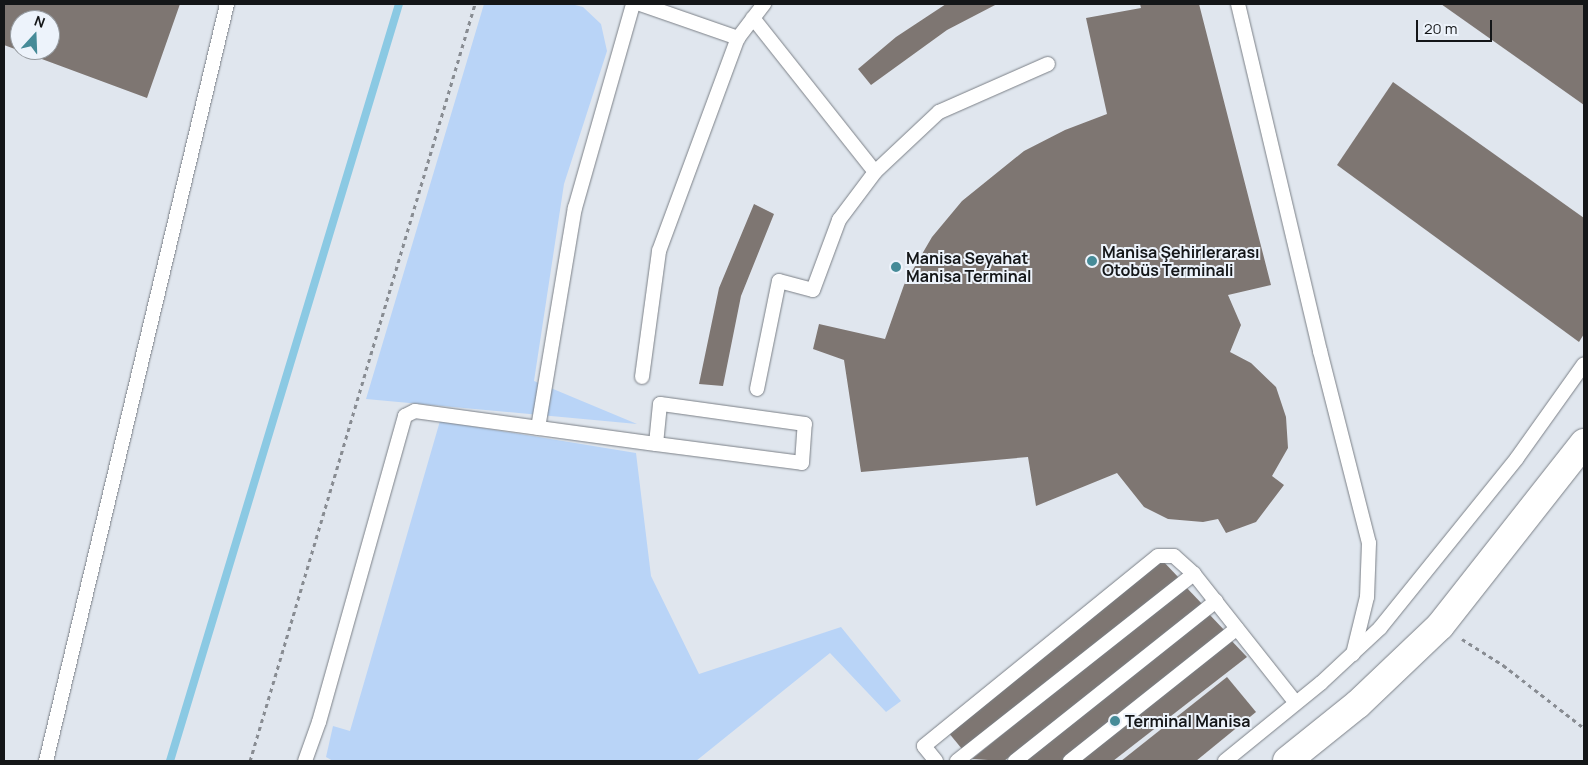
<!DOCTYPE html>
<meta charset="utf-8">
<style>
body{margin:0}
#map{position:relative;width:1588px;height:765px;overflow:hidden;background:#e0e6ee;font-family:Manrope,sans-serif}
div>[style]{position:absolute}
.green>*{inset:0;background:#b9d4f7}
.stream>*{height:8px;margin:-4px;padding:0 4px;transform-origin:4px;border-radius:4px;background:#8bc9e3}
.building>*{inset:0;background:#7e7672}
.path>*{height:3px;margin-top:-1.5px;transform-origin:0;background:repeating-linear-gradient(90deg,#888c92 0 4px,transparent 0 8px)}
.roads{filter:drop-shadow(0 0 1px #7b8087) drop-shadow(0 0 1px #7b8087)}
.service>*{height:14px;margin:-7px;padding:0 7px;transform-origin:7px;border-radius:7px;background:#fff}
.minor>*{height:28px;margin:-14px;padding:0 14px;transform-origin:14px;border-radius:14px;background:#fff}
.dots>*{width:14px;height:14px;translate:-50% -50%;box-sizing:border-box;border:2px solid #edf3fb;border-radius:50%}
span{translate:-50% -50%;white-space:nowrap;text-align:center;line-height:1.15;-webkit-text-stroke:4px #edf3fb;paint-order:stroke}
.poi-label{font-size:16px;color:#141618;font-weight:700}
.left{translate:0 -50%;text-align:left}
.frame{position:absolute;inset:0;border:5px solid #141618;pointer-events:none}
.north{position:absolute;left:10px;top:10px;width:50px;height:50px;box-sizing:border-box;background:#edf3fb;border:1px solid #969ba0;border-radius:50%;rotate:20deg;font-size:14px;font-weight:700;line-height:20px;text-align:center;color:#141618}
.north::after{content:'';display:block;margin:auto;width:18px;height:22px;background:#468b98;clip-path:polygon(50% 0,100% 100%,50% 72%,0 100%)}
.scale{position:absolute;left:1416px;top:20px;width:76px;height:22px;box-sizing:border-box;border:2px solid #141618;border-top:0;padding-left:6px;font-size:15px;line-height:18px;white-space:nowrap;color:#141618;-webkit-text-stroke:4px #edf3fb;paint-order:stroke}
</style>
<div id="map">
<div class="green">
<i style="clip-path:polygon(484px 4px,571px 4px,583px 7px,601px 24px,607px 51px,564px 184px,534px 381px,637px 424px,366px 399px)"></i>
<i style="clip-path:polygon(440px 421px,636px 453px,651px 576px,699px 674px,841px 627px,901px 701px,886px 712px,830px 653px,696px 761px,333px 761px,326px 757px,333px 726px,350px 731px)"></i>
</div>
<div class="stream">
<i style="left:170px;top:761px;width:791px;rotate:-73.17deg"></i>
</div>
<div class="building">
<i style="clip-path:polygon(evenodd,4px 4px,180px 4px,147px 98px,4px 45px,4px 4px,20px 20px,50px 20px,50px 50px,20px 50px,20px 20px)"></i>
<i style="clip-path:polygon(946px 4px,997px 4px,947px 30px,871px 85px,858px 69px,896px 37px)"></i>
<i style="clip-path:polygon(1140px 4px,1199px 4px,1271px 285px,1228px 295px,1241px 325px,1230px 352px,1251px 363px,1276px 387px,1286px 417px,1288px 448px,1272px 476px,1284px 485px,1256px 522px,1226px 533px,1218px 519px,1203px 522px,1168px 519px,1144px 507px,1117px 473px,1036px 506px,1028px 457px,861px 472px,844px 360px,813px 349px,819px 324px,885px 339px,904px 285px,932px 237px,962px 201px,1024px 151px,1065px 130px,1107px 114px,1086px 18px,1141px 8px)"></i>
<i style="clip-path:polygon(1441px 4px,1584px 4px,1584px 105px)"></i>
<i style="clip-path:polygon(1393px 82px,1584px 218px,1584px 334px,1579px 342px,1337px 165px)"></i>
<i style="clip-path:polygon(754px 204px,774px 214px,741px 296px,723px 386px,699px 384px,719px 288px)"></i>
<i style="clip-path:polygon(1161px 559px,1180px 579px,962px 749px,948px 732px)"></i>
<i style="clip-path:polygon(1185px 586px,1204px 606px,1004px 761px,972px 759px)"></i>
<i style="clip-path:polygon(1208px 613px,1227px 633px,1063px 761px,1026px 761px)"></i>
<i style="clip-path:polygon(1228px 637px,1247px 657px,1113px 761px,1076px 761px)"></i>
<i style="clip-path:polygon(1227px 677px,1256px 712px,1196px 761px,1121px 761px)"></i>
</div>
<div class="path">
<i style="left:1462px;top:639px;width:49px;rotate:32.4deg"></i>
<i style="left:1503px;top:665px;width:103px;rotate:37.9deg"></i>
<i style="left:250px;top:761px;width:790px;rotate:-73.45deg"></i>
</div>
<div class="roads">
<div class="service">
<i style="left:640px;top:4px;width:104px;rotate:19.1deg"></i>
<i style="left:1238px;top:4px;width:357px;rotate:76.7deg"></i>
<i style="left:1320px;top:351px;width:198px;rotate:75.7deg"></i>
<i style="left:1369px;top:543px;width:54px;rotate:92.1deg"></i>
<i style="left:1367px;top:597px;width:59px;rotate:103.8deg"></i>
<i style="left:753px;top:18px;width:196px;rotate:51.6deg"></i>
<i style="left:642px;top:377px;width:127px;rotate:-82.3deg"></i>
<i style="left:659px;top:251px;width:227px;rotate:-69.7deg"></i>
<i style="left:738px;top:38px;width:43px;rotate:-52.6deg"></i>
<i style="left:757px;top:389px;width:110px;rotate:-78.5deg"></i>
<i style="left:779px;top:281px;width:35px;rotate:15deg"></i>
<i style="left:813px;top:290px;width:75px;rotate:-69.6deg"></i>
<i style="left:839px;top:220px;width:60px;rotate:-53.1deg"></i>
<i style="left:875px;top:172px;width:88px;rotate:-43.2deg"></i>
<i style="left:939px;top:112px;width:119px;rotate:-23.8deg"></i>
<i style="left:538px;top:428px;width:223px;rotate:-80.5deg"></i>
<i style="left:575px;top:208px;width:212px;rotate:-74.1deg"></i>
<i style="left:46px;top:761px;width:778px;rotate:-76.55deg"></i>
<i style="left:305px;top:761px;width:41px;rotate:-70.3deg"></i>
<i style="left:319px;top:722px;width:318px;rotate:-74.3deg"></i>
<i style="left:405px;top:416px;width:11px;rotate:-27deg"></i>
<i style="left:415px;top:411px;width:243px;rotate:7.8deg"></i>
<i style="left:656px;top:444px;width:147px;rotate:7.4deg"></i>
<i style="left:802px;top:463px;width:39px;rotate:-86deg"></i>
<i style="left:805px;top:424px;width:146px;rotate:-172.1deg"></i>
<i style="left:660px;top:404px;width:40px;rotate:95.7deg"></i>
<i style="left:936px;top:761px;width:19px;rotate:-129deg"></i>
<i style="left:924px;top:746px;width:301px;rotate:-39.1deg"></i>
<i style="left:1158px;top:556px;width:16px"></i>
<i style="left:1174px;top:556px;width:27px;rotate:42deg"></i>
<i style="left:1194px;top:574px;width:164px;rotate:51.7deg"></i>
<i style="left:957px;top:761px;width:302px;rotate:-38.3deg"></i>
<i style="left:1015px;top:761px;width:257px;rotate:-38.5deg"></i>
<i style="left:1070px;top:761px;width:213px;rotate:-38.5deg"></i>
<i style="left:1225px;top:761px;width:124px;rotate:-39.1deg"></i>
<i style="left:1321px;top:683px;width:81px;rotate:-43deg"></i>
<i style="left:1380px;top:628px;width:218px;rotate:-51.1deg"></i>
<i style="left:1517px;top:458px;width:115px;rotate:-54.5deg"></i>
</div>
<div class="minor">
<i style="left:1287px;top:761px;width:91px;rotate:-38.8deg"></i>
<i style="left:1358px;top:704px;width:113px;rotate:-43.6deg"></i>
<i style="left:1440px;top:626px;width:233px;rotate:-51.8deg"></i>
</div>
</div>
<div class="dots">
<i style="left:1092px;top:261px;background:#468b98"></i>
<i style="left:896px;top:267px;background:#468b98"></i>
<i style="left:1115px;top:721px;background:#468b98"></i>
</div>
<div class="poi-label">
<span class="left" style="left:1102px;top:261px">Manisa Şehirlerarası<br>Otobüs Terminali</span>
<span class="left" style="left:906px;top:267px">Manisa Seyahat<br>Manisa Terminal</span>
<span class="left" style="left:1125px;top:721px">Terminal Manisa</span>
</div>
<div class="frame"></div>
<div class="north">N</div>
<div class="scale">20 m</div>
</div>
